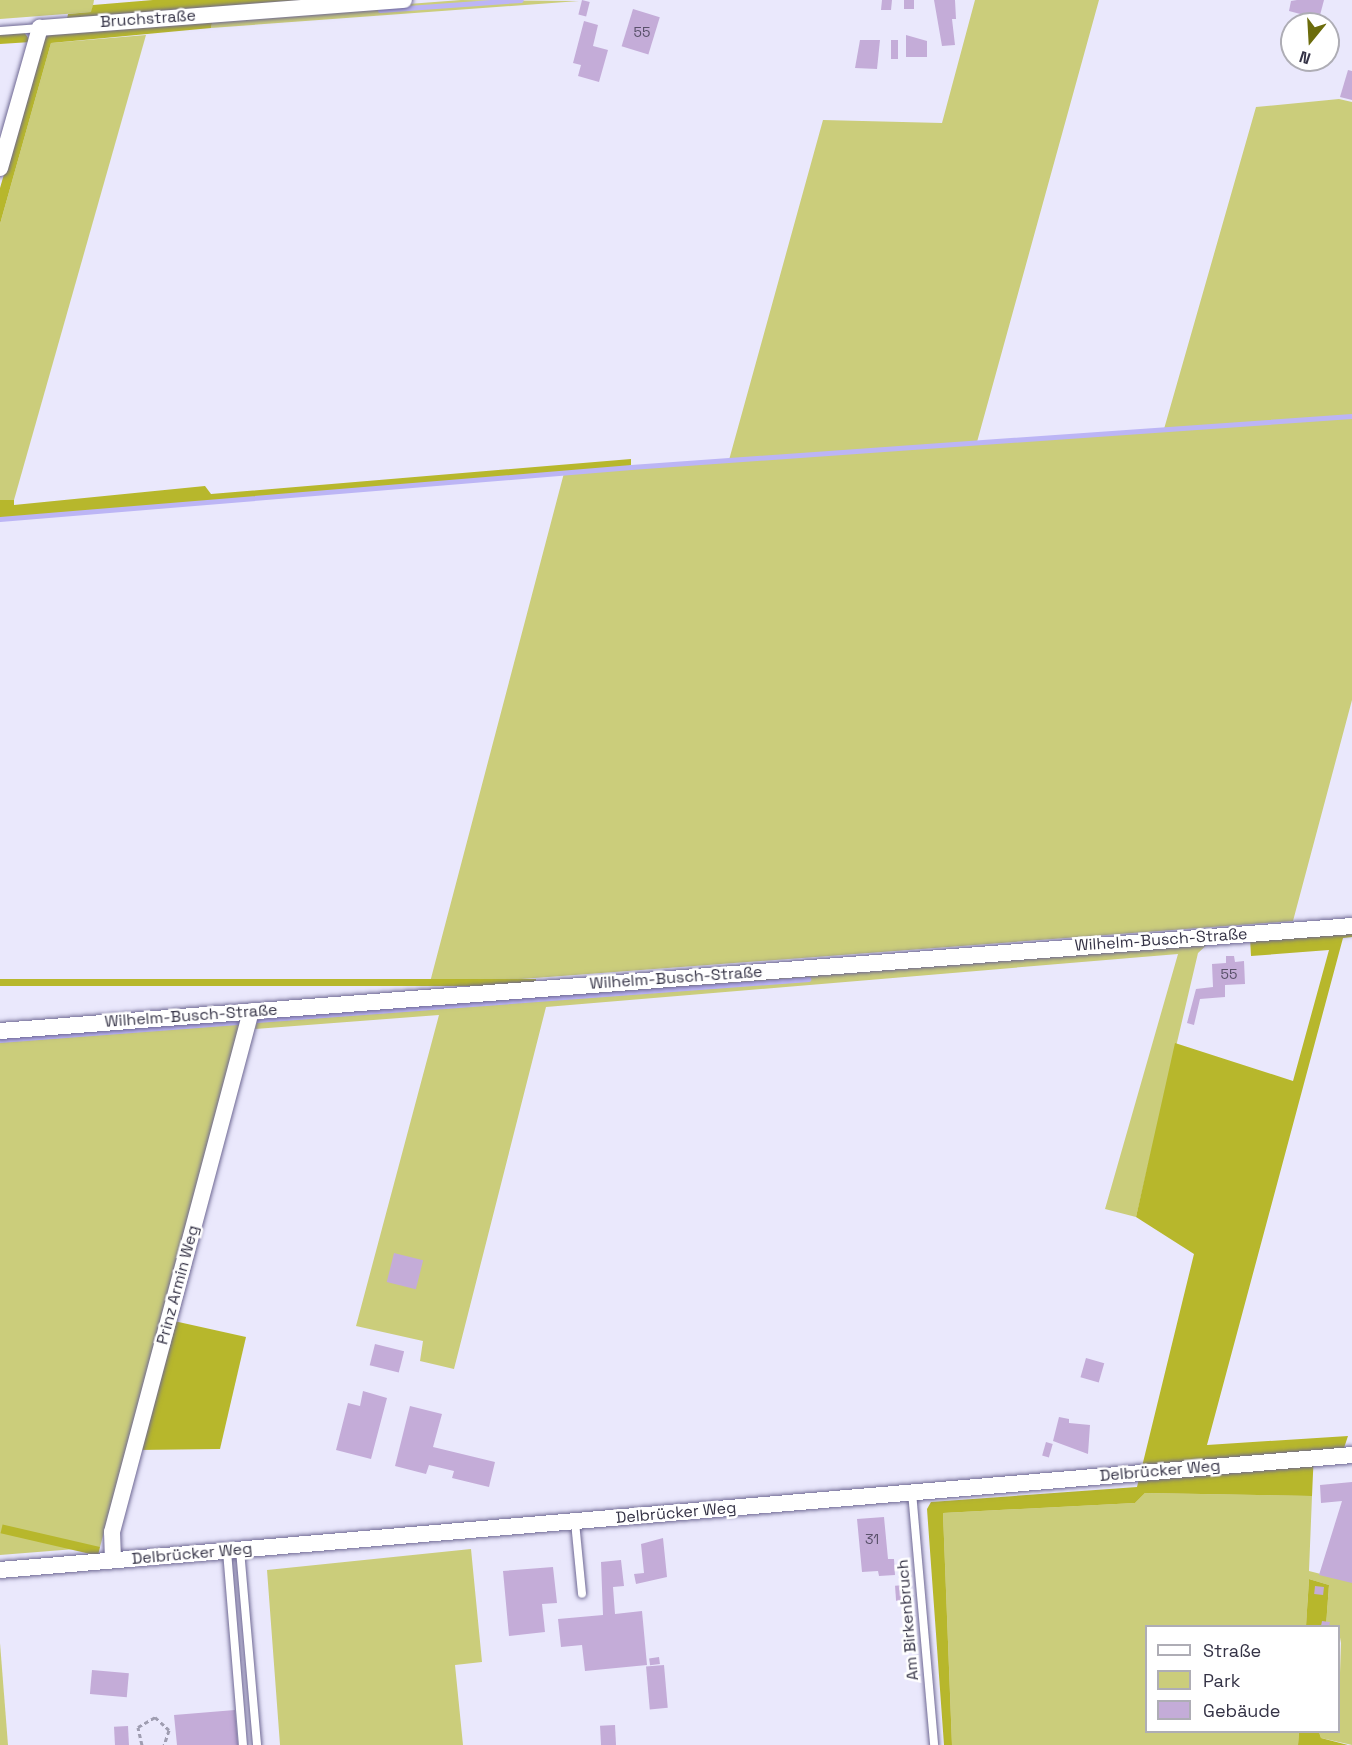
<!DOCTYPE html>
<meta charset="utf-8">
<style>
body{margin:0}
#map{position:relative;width:1352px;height:1745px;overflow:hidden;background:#eae8fc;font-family:"Space Grotesk",sans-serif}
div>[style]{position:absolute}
.green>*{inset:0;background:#cbcd7b}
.forest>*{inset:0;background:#b7b72c;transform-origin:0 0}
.stream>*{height:4.5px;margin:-2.25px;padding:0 2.25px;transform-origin:2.25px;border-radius:2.25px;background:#bcb5f5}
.building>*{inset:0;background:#c4acd8;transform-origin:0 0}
.path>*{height:3px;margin-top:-1.5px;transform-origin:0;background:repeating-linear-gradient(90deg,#9f9db1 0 4.5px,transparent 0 7.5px)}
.roads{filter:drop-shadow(0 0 2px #6e6893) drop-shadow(0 0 2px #6e6893)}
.lane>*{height:8px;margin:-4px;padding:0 4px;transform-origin:4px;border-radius:4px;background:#fff}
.street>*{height:16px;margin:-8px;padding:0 8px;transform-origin:8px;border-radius:8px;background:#fff}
span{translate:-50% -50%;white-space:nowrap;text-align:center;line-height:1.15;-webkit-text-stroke:5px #fff;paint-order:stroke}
.number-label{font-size:14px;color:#59516a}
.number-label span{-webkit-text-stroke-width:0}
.street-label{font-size:16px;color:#353346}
.legend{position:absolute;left:1145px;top:1625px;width:195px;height:108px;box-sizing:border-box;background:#fff;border:2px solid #aeadb5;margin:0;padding:8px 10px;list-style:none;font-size:18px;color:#353346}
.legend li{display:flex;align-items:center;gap:12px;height:30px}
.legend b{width:30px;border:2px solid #aeadb5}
.north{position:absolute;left:1280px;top:12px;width:60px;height:60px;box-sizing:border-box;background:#fff;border:2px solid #aeadb5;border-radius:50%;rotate:198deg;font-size:16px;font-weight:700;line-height:24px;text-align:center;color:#353346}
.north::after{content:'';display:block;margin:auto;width:21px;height:27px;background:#6c6c0c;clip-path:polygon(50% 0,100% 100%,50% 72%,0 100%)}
</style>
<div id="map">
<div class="green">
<i style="clip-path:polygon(0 0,94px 0,92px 12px,0 19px)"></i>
<i style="clip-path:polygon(461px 0,579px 1px,211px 28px,213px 19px)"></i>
<i style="clip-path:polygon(975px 0,1099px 0,977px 442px,1164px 429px,1256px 107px,1339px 99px,1352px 102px,1352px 700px,1293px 921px,429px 986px,564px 473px,729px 460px,823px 120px,942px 123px)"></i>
<i style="clip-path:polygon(146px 35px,14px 500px,0 500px,0 224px,51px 43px)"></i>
<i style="clip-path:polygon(1212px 940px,1198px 953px,1136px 1217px,1105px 1209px,1178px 954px,546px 1007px,454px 1369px,420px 1361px,423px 1341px,356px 1326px,439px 1015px,255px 1029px,259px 1014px)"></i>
<i style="clip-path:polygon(243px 1016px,100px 1547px,0 1555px,0 1034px)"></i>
<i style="clip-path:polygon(1145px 1493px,1312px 1496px,1309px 1571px,1352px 1582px,1352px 1745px,1321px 1738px,1319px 1732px,1338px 1732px,1341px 1643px,1338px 1626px,1326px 1626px,1329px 1585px,1309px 1579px,1306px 1626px,1146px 1626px,1146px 1732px,1299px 1732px,1298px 1745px,952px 1745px,943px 1513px,1135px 1503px)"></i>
<i style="clip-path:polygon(471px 1549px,482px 1662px,455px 1665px,463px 1745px,280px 1745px,267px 1570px)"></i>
<i style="clip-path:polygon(0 1643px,8px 1745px,0 1745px)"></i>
</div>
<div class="forest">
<i style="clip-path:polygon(153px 0,338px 0,215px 9px,211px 28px,51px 43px,0 224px,0 188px,43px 39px,51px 31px,65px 30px,68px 14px,91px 12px,93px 5px)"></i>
<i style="clip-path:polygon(24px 32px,31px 42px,0 44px,0 34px)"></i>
<i style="clip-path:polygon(631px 459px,631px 467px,0 519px,0 500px,14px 500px,14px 505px,205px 486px,211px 494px)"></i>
<i style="clip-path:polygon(1352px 929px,1352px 937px,1343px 938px,1207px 1445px,1348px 1436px,1344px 1448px,1314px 1451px,1312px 1496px,1145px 1493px,1135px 1503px,943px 1513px,952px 1745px,944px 1745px,927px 1509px,931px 1502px,1137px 1487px,1194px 1254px,1136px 1217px,1175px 1043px,1293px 1081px,1329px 950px,1251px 956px,1250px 937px)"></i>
<i style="left:536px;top:979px;width:7px;height:537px;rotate:90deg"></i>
<i style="clip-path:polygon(174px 1321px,246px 1337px,220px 1449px,137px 1450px)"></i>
<i style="left:100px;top:1547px;width:9px;height:100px;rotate:103deg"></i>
<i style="clip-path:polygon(1309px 1579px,1329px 1585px,1326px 1626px,1306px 1626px)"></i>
<i style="clip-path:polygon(1299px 1732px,1319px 1732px,1321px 1738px,1348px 1745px,1298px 1745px)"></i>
</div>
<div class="stream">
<i style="left:380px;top:10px;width:141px;rotate:-4.1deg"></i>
<i style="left:0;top:519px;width:633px;rotate:-4.71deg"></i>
<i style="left:631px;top:467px;width:723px;rotate:-4.05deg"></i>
<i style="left:257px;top:1020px;width:553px;rotate:-4.26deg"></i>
<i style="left:0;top:1040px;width:238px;rotate:-4.3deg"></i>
</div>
<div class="building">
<i style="left:582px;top:0;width:8px;height:15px;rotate:14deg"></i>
<i style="clip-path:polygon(882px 0,892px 0,891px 10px,881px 10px)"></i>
<i style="left:904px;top:0;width:10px;height:9px"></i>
<i style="clip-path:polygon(934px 0,955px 0,956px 19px,952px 19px,955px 45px,942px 46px)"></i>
<i style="clip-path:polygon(1297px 0,1324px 0,1319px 19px,1289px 11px,1291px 1px)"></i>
<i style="left:633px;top:9px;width:28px;height:39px;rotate:17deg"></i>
<i style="clip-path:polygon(584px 21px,598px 25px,593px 46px,608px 50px,599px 82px,578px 76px,581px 65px,573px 63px)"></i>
<i style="clip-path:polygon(906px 35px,927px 41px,927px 57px,906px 57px)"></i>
<i style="clip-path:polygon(860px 40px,880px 40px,877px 69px,855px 68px)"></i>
<i style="left:891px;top:40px;width:7px;height:19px"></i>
<i style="clip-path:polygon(1348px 70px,1352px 71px,1352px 100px,1340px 97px)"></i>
<i style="clip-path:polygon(1226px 956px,1234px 956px,1235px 962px,1244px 961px,1245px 984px,1225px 985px,1225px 997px,1200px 999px,1194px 1025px,1187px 1023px,1196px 989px,1213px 987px,1212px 964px,1226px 963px)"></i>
<i style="left:394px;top:1253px;width:30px;height:30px;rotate:14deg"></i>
<i style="left:375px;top:1344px;width:30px;height:22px;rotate:14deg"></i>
<i style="left:1086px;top:1358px;width:19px;height:20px;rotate:16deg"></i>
<i style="clip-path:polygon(363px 1391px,387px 1398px,371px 1459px,336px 1450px,348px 1403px,360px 1406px)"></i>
<i style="clip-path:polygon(410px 1406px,442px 1414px,433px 1447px,495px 1462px,489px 1487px,452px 1478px,454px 1471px,429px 1465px,426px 1474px,395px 1466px)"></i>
<i style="clip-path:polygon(1059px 1417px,1069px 1419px,1069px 1423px,1090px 1425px,1088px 1454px,1053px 1441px)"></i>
<i style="left:1046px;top:1442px;width:7px;height:14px;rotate:16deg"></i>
<i style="clip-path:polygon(1352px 1482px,1352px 1583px,1319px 1575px,1342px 1501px,1321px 1503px,1320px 1485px)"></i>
<i style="clip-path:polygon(884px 1517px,888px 1559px,894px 1559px,895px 1575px,879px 1576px,878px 1571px,862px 1572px,857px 1519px)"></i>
<i style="clip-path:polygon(663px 1538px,667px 1577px,636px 1584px,634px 1574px,644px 1573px,641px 1544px)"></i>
<i style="clip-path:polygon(621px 1560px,624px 1586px,613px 1587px,615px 1614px,642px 1611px,647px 1665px,585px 1671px,582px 1645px,561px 1647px,558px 1619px,603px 1615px,601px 1562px)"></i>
<i style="clip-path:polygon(553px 1567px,557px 1603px,542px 1604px,545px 1632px,509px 1636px,503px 1571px)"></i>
<i style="left:905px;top:1585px;width:15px;height:10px;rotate:86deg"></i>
<i style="left:1315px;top:1586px;width:9px;height:8px;rotate:6deg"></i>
<i style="clip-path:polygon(1322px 1621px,1330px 1622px,1329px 1626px,1321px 1626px)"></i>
<i style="left:659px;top:1657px;width:7px;height:10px;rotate:82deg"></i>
<i style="left:664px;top:1665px;width:43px;height:18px;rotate:85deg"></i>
<i style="left:92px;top:1670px;width:37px;height:24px;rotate:5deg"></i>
<i style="clip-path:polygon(235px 1710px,238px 1745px,177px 1745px,174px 1715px)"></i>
<i style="left:615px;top:1725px;width:20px;height:15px;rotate:87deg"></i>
<i style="left:128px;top:1726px;width:19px;height:14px;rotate:87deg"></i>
</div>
<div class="path">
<i style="left:142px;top:1745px;width:18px;rotate:-103deg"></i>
<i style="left:138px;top:1727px;width:20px;rotate:-30deg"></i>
<i style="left:155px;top:1717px;width:19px;rotate:43deg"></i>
<i style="left:169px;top:1730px;width:16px;rotate:108deg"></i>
</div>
<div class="roads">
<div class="lane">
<i style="left:0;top:31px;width:40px;rotate:-4.3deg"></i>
<i style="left:912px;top:1492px;width:254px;rotate:85deg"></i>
<i style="left:575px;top:1522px;width:72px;rotate:84.4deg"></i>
<i style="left:240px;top:1550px;width:196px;rotate:85deg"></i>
<i style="left:227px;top:1551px;width:195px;rotate:85.3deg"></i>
</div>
<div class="street">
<i style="left:0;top:168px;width:146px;rotate:-74.1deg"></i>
<i style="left:40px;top:28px;width:365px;rotate:-4.4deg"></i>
<i style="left:0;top:1031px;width:1356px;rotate:-4.44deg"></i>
<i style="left:113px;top:1560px;width:28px;rotate:-92deg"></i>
<i style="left:112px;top:1532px;width:539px;rotate:-75.06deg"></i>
<i style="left:0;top:1570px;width:1357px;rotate:-4.86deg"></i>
</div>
</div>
<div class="number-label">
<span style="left:642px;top:32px">55</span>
<span style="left:1229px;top:974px">55</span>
<span style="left:872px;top:1539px">31</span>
</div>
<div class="street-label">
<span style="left:148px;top:19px;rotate:-4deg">Bruchstraße</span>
<span style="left:1161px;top:940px;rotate:-4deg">Wilhelm-Busch-Straße</span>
<span style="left:676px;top:978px;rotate:-4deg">Wilhelm-Busch-Straße</span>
<span style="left:191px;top:1016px;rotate:-4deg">Wilhelm-Busch-Straße</span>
<span style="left:178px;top:1285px;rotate:-75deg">Prinz Armin Weg</span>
<span style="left:1160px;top:1471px;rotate:-5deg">Delbrücker Weg</span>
<span style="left:676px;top:1513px;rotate:-5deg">Delbrücker Weg</span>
<span style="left:192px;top:1554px;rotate:-5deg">Delbrücker Weg</span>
<span style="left:908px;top:1620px;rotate:-95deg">Am Birkenbruch</span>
</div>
<ul class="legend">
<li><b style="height:8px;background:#fff"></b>Straße</li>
<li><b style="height:16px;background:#cbcd7b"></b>Park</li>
<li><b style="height:16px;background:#c4acd8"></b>Gebäude</li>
</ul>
<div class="north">N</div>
</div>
